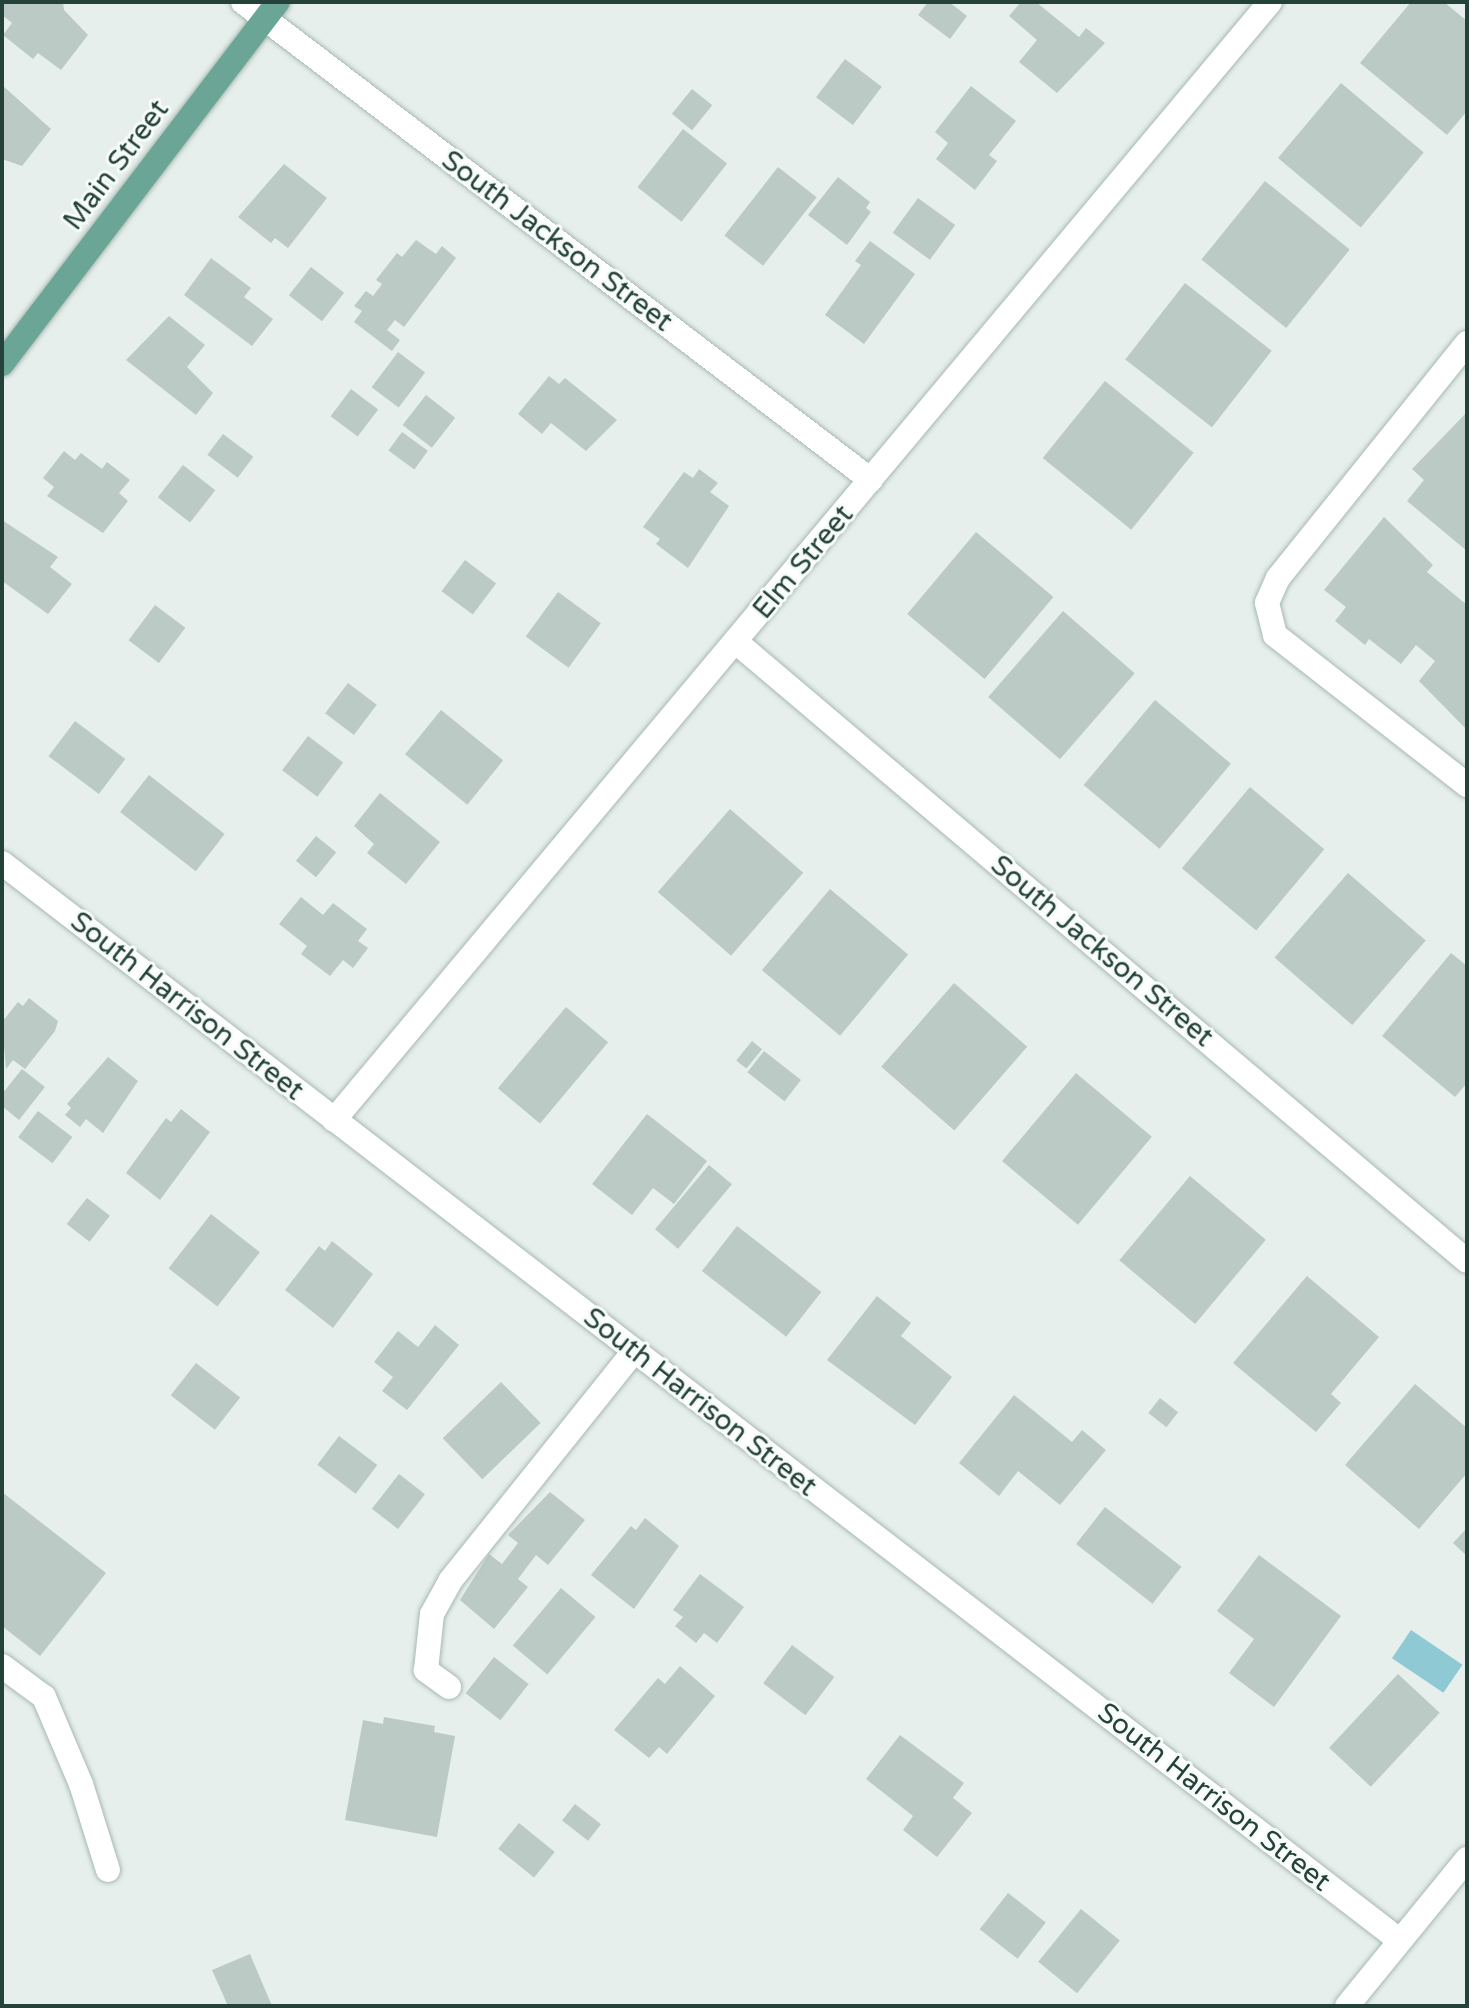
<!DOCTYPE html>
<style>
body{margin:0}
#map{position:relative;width:1469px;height:2008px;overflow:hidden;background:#e6efeb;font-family:"Varela Round",sans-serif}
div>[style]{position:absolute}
.water>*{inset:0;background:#8ec9d4;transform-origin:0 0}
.building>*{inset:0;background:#bbcac4;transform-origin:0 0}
.roads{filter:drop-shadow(0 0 2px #a8b8b2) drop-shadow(0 0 2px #a8b8b2)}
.minor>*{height:24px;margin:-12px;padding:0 12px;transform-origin:12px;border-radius:12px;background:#fff}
.major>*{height:24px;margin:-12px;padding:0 12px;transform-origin:12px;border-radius:12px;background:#6aa596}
span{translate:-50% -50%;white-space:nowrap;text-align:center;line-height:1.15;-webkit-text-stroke:6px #f7fbf9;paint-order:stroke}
.street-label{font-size:28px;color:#24423a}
.frame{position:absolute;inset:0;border:4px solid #24423a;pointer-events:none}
</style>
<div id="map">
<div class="water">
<i style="left:1411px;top:1630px;width:62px;height:34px;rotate:34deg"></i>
</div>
<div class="building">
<i style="clip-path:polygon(2px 2px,63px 2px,64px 10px,88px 35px,61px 70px,38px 53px,33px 59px,3px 35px,12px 23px,2px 15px)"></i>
<i style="clip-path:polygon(928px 2px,949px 2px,967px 16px,950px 39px,918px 15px)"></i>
<i style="clip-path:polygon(1021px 2px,1036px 2px,1079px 37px,1086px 28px,1105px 43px,1057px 93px,1019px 62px,1037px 40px,1009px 16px)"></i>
<i style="clip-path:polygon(1411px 2px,1444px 2px,1467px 21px,1467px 111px,1447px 135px,1360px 63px)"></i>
<i style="left:845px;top:59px;width:46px;height:48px;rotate:37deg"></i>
<i style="left:1341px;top:83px;width:108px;height:98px;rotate:40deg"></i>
<i style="clip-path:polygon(2px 85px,51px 129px,22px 166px,2px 159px)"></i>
<i style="clip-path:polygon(971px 86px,1016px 121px,989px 155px,997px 161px,975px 190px,936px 159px,948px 143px,935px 132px)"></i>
<i style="left:692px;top:89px;width:26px;height:32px;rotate:39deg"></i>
<i style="left:683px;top:129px;width:56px;height:74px;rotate:38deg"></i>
<i style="clip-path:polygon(284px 164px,327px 198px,288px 248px,275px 238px,271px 243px,238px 217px)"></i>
<i style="left:778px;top:167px;width:49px;height:87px;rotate:38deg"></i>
<i style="clip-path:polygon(838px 177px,870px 202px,866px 208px,871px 212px,847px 245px,808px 215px)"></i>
<i style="left:1265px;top:181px;width:109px;height:101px;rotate:39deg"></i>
<i style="left:918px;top:198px;width:46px;height:43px;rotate:36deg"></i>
<i style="clip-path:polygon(416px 240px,436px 254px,442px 246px,456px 258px,404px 327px,395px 320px,387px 330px,400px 340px,392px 351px,354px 322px,362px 311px,354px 306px,366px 291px,373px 296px,382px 284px,376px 280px,397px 253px,402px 257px)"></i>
<i style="clip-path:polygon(870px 241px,915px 274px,864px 344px,825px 315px,861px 265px,855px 261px)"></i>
<i style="clip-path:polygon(211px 258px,251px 288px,244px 297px,273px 319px,252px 346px,184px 295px)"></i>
<i style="left:311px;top:267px;width:42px;height:36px;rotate:38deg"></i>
<i style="left:1185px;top:283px;width:110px;height:97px;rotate:38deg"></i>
<i style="clip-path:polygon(169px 316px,205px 345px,187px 367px,213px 393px,196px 415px,126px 360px)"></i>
<i style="left:398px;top:352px;width:34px;height:44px;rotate:37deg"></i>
<i style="clip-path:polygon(549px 376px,559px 384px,565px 378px,617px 420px,586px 451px,551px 423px,542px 434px,518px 414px)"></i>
<i style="left:1105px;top:381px;width:114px;height:99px;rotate:39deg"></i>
<i style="left:351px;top:389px;width:34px;height:34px;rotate:37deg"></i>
<i style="left:426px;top:395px;width:37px;height:38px;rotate:38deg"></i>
<i style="clip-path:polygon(1467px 412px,1467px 551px,1407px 501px,1424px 480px,1412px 469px)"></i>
<i style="left:402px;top:432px;width:32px;height:23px;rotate:36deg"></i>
<i style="left:223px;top:434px;width:38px;height:26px;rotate:37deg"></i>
<i style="clip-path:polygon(64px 451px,75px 460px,81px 453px,102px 469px,107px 462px,130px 480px,119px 493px,128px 501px,103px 533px,47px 496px,54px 487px,43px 478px)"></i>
<i style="left:183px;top:465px;width:41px;height:41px;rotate:38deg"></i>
<i style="clip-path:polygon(699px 469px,718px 483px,710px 492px,729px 506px,688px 568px,656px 544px,660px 539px,643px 527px,684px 472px,693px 478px)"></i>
<i style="clip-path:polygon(1384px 517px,1433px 565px,1427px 572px,1467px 605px,1467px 730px,1419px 681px,1435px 661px,1416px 645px,1401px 664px,1369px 639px,1365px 645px,1335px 621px,1346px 607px,1324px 590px)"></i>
<i style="clip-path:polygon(2px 520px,58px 557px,50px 567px,72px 584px,48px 614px,2px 581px)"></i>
<i style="left:976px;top:532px;width:101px;height:107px;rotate:40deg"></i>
<i style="left:465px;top:560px;width:39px;height:39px;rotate:37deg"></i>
<i style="left:558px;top:592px;width:53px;height:55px;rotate:36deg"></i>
<i style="left:155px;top:605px;width:38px;height:44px;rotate:37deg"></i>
<i style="left:1063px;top:611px;width:95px;height:114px;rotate:41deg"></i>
<i style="left:348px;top:683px;width:36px;height:38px;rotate:37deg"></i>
<i style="left:1155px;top:700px;width:99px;height:111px;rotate:40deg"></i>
<i style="left:441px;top:710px;width:80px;height:57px;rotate:39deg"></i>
<i style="left:75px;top:721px;width:63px;height:44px;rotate:37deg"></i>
<i style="left:308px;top:736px;width:44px;height:43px;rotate:37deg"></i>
<i style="left:149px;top:775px;width:96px;height:47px;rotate:38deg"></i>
<i style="left:1250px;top:787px;width:97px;height:106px;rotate:40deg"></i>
<i style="clip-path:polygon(380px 793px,440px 842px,406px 884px,367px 853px,374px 844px,354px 826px)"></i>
<i style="left:730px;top:809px;width:97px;height:110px;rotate:41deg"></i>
<i style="left:316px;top:836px;width:26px;height:32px;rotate:39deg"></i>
<i style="left:1348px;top:873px;width:103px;height:112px;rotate:41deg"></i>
<i style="left:830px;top:889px;width:102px;height:106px;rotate:40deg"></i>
<i style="clip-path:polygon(301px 897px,323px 915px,333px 903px,367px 929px,358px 941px,368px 948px,353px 968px,343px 960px,330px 976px,301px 954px,307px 946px,279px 924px)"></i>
<i style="clip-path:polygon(1451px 953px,1467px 966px,1467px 1083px,1455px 1097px,1382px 1036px)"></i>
<i style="left:954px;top:983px;width:97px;height:111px;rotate:41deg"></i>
<i style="clip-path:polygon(29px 998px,58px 1021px,55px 1031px,25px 1069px,13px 1060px,6px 1069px,2px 1022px,18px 1002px,23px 1006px)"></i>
<i style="left:566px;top:1007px;width:55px;height:106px;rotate:40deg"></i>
<i style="left:752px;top:1041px;width:13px;height:25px;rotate:39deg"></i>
<i style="left:764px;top:1051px;width:47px;height:27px;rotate:38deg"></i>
<i style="clip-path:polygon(108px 1057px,138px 1081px,103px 1133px,86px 1119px,80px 1127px,65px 1115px,71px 1108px,67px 1104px)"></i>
<i style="clip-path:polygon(22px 1069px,45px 1087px,19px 1120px,2px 1106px,2px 1094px)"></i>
<i style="left:1076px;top:1073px;width:99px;height:115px;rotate:40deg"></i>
<i style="clip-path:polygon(181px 1109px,210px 1132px,160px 1200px,126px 1173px,166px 1118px,171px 1122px)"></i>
<i style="left:38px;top:1111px;width:43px;height:33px;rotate:37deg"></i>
<i style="clip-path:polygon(647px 1114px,707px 1161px,674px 1204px,653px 1188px,632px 1215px,592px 1184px)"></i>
<i style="left:709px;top:1165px;width:30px;height:84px;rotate:40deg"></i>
<i style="left:1190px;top:1176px;width:99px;height:110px;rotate:40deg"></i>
<i style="left:87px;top:1198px;width:29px;height:33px;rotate:38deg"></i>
<i style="left:211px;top:1214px;width:62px;height:69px;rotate:38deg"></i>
<i style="left:737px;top:1226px;width:107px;height:57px;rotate:38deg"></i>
<i style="clip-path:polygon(332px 1241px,373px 1274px,333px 1328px,285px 1290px,319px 1246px,325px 1251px)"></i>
<i style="clip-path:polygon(1307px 1276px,1379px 1337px,1331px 1394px,1341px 1403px,1316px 1432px,1233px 1363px)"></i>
<i style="clip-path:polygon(877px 1296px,911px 1323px,901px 1336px,952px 1377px,915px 1425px,827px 1360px)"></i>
<i style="clip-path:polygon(435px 1325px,459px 1345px,407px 1410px,382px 1391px,393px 1377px,374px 1362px,398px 1331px,418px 1347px)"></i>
<i style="left:196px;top:1363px;width:56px;height:41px;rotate:38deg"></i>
<i style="left:501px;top:1382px;width:57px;height:81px;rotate:46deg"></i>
<i style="clip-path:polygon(1415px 1384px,1467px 1428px,1467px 1473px,1419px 1529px,1345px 1465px)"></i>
<i style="clip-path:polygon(1014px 1395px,1072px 1442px,1082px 1430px,1106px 1450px,1060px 1505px,1018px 1471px,999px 1496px,959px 1463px)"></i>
<i style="left:1160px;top:1398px;width:23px;height:19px;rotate:38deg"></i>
<i style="left:339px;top:1436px;width:48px;height:36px;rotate:37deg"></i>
<i style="left:399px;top:1474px;width:33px;height:44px;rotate:38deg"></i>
<i style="clip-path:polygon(2px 1492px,106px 1573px,40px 1656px,2px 1626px)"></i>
<i style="clip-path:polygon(550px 1492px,585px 1520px,548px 1565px,536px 1555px,518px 1579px,528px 1587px,494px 1629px,460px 1600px,489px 1554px,502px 1564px,518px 1543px,508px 1535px)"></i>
<i style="left:1105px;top:1507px;width:97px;height:47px;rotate:38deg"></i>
<i style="clip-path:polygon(645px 1518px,679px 1546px,634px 1609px,591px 1575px,631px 1526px,636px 1530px)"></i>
<i style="clip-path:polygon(1467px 1528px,1467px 1556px,1453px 1543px)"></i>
<i style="clip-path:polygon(1259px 1555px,1341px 1616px,1274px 1707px,1229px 1673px,1254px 1639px,1217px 1611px)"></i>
<i style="clip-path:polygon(700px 1574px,744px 1607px,717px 1643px,704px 1633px,696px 1643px,675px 1626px,683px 1617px,673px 1610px)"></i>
<i style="left:561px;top:1588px;width:45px;height:75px;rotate:40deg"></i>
<i style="left:792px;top:1645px;width:53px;height:48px;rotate:37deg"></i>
<i style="left:494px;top:1657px;width:44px;height:46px;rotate:38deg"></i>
<i style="clip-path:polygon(680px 1666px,715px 1696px,667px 1754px,659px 1747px,649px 1758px,614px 1730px,658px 1678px,665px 1684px)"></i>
<i style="left:1398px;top:1674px;width:57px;height:101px;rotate:43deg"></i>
<i style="clip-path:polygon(384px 1717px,435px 1726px,434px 1732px,455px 1736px,437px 1837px,345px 1820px,363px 1720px,383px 1724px)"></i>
<i style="clip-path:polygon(900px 1735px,964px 1783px,953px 1798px,972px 1813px,937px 1857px,903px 1830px,913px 1816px,866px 1779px)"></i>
<i style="left:575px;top:1804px;width:33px;height:21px;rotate:38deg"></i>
<i style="left:519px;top:1823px;width:46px;height:33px;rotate:39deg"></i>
<i style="left:1008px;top:1893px;width:48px;height:46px;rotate:38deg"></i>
<i style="left:1081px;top:1909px;width:50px;height:68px;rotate:39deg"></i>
<i style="clip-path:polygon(250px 1954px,272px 2006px,228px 2006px,212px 1970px)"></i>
</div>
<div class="roads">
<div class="minor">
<i style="left:243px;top:2px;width:789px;rotate:37.28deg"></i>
<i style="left:1467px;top:343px;width:302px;rotate:128.8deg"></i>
<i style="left:1278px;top:578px;width:27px;rotate:114deg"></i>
<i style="left:1267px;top:603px;width:33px;rotate:76deg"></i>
<i style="left:1275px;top:635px;width:244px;rotate:38deg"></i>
<i style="left:736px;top:642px;width:958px;rotate:40.26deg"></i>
<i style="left:2px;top:863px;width:1764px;rotate:37.63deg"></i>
<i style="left:334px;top:1120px;width:1458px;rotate:-50.06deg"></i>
<i style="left:2px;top:1666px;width:52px;rotate:36.4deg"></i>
<i style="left:44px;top:1697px;width:95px;rotate:67deg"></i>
<i style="left:81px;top:1784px;width:90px;rotate:72.6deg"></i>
<i style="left:449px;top:1687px;width:29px;rotate:-144deg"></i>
<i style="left:426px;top:1670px;width:56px;rotate:-83.9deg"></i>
<i style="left:432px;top:1614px;width:38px;rotate:-61deg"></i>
<i style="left:450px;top:1581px;width:295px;rotate:-51.3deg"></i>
<i style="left:1347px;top:2006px;width:190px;rotate:-50.8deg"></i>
</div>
<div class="major">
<i style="left:2px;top:364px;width:455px;rotate:-52.7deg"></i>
</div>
</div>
<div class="street-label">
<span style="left:116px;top:165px;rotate:-53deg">Main Street</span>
<span style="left:557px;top:241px;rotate:37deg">South Jackson Street</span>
<span style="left:803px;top:562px;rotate:-50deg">Elm Street</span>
<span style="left:1102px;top:951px;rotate:40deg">South Jackson Street</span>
<span style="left:187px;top:1006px;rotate:38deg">South Harrison Street</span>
<span style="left:700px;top:1402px;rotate:38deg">South Harrison Street</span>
<span style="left:1214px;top:1797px;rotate:38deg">South Harrison Street</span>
</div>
<div class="frame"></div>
</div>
